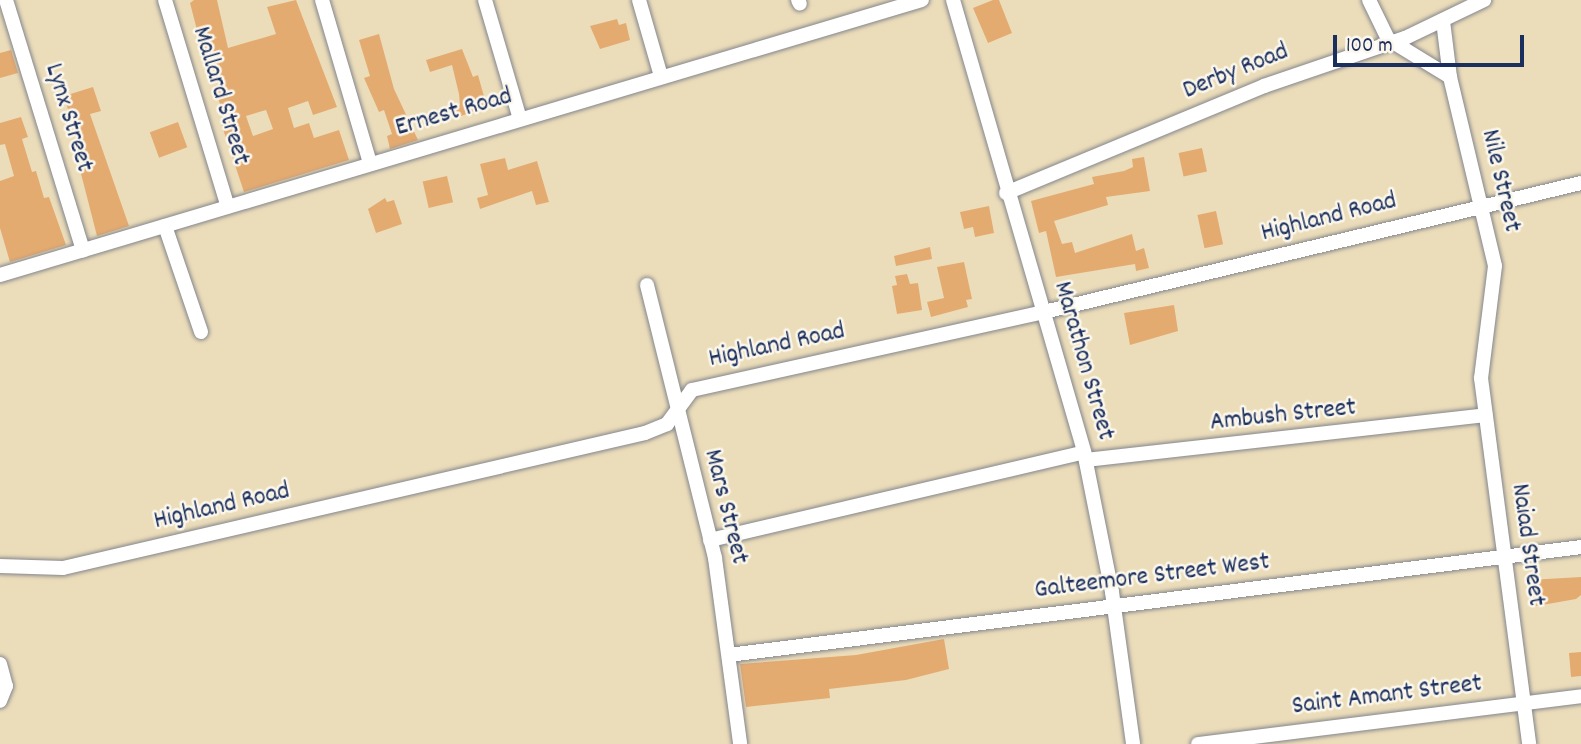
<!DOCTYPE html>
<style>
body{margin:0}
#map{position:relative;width:1581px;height:744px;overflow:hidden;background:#ecddba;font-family:Dekko,sans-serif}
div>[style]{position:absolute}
.building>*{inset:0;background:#e4ab71;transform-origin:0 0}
.roads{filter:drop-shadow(0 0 2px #84868c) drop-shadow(0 0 2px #84868c)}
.minor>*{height:14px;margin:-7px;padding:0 7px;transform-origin:7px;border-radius:7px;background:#fff}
span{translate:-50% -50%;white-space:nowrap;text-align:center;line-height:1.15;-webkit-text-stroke:5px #fbf7ec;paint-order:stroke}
.street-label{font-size:26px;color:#1b2f5e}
.scale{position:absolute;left:1333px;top:35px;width:191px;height:32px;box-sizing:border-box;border:4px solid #1b2f5e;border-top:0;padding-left:9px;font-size:21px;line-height:24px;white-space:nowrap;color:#1b2f5e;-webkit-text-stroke:5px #fbf7ec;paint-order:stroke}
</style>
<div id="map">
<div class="building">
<i style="clip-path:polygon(evenodd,194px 0,217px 0,228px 48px,276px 34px,267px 7px,296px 0,337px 107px,313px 115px,308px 101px,288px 108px,294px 128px,309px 123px,314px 138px,339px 130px,349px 160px,244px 192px,221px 123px,226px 122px,214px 86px,219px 84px,197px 30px,190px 3px,194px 0,266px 110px,273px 129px,253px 136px,246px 116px,266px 110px)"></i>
<i style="clip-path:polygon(993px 0,999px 0,1012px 33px,988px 43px,973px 8px)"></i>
<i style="clip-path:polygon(617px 19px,619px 25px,626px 23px,630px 40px,600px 49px,590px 26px)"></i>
<i style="clip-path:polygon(379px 34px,394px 89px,418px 140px,390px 149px,387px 136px,392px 134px,384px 110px,379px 112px,364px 78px,370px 76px,359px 40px)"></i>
<i style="clip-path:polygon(462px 49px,473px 77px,478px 75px,487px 107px,458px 117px,455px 106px,460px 105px,459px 94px,452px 65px,430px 72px,426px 60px)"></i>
<i style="clip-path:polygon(11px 50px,18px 73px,0 78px,0 53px)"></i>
<i style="clip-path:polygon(93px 87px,101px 111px,90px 114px,129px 226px,97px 236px,78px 162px,83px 160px,64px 96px)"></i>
<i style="clip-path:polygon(21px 117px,28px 137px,22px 139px,32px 172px,36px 171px,44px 198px,49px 197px,66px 245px,10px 262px,0 228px,0 181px,14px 176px,5px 144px,0 145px,0 123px)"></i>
<i style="left:178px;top:122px;width:27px;height:30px;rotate:70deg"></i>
<i style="left:1202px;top:148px;width:24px;height:24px;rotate:78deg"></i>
<i style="clip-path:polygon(1144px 157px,1150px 191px,1106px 197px,1108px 205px,1054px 221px,1062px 244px,1072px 242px,1075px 253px,1132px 234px,1136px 251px,1144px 248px,1149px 268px,1136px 271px,1135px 264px,1056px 277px,1046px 231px,1039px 233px,1031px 201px,1094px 184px,1092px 177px,1124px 171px,1133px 167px,1132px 159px)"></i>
<i style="clip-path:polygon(505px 158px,508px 170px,537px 161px,549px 202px,536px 205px,532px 191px,480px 209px,477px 198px,488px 195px,480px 164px)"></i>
<i style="left:447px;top:176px;width:27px;height:25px;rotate:77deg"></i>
<i style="clip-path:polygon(385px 198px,387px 202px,394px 200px,402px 224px,376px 233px,368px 209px)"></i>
<i style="clip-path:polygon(989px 206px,994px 233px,975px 237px,973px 227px,964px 229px,960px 212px)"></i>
<i style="left:1216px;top:211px;width:34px;height:19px;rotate:78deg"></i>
<i style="clip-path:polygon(930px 247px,932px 259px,896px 266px,894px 256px)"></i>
<i style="clip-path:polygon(964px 262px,972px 299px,966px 300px,968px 307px,931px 317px,927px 302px,944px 298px,937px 267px)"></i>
<i style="clip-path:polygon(907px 274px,910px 284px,918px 283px,922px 310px,897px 314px,892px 286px,897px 285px,895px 276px)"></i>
<i style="clip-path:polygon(1174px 305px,1178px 331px,1130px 345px,1124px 313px)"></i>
<i style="clip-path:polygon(1581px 577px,1581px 595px,1576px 599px,1531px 607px,1529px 580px)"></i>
<i style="clip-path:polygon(944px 639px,949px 669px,906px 680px,829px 689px,830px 698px,746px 707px,740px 664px,856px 655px)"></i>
<i style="clip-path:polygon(1581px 652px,1581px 676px,1571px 677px,1569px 653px)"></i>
</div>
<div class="roads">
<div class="minor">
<i style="left:6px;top:0;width:262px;rotate:72.9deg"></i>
<i style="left:165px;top:0;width:216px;rotate:73.1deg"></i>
<i style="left:322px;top:0;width:170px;rotate:73.6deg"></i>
<i style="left:485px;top:0;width:124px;rotate:73.6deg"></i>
<i style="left:639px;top:0;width:79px;rotate:73.9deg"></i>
<i style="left:798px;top:0;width:4px;rotate:63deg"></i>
<i style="left:953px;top:0;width:471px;rotate:73.8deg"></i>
<i style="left:1084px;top:452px;width:143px;rotate:78.7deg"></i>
<i style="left:1112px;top:592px;width:153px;rotate:82.1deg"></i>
<i style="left:1369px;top:0;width:43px;rotate:64deg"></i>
<i style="left:1388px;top:39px;width:73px;rotate:31.5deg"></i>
<i style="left:1443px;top:21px;width:56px;rotate:82.9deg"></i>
<i style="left:1450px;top:77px;width:194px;rotate:76.6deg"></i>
<i style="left:1495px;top:266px;width:113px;rotate:97.1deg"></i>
<i style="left:1481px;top:378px;width:369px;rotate:82.5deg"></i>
<i style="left:1006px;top:193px;width:279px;rotate:-22.5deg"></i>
<i style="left:1264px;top:86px;width:149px;rotate:-18.8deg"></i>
<i style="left:1405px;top:38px;width:88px;rotate:-25.7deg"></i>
<i style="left:165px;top:226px;width:112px;rotate:71.2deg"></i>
<i style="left:0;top:275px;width:962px;rotate:-16.61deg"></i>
<i style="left:647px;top:285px;width:281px;rotate:76deg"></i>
<i style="left:715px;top:558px;width:188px;rotate:82.3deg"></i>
<i style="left:1086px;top:460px;width:402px;rotate:-6.4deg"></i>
<i style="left:710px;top:540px;width:384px;rotate:-13.2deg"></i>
<i style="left:0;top:566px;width:63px;rotate:1.8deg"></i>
<i style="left:63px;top:568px;width:597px;rotate:-13.06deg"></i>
<i style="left:645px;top:433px;width:24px;rotate:-22deg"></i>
<i style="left:667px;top:424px;width:42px;rotate:-53.7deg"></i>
<i style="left:692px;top:390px;width:361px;rotate:-12.5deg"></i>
<i style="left:1044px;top:312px;width:552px;rotate:-13.51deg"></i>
<i style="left:729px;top:655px;width:859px;rotate:-7.22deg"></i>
<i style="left:0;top:664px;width:23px;rotate:75deg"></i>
<i style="left:6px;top:686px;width:16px;rotate:112deg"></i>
<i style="left:1198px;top:744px;width:386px;rotate:-7.1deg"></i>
</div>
</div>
<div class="street-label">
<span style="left:1236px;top:72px;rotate:-22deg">Derby Road</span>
<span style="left:220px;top:96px;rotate:73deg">Mallard Street</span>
<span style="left:454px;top:113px;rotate:-16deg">Ernest Road</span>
<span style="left:68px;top:118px;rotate:73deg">Lynx Street</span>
<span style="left:1500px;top:181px;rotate:77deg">Nile Street</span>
<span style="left:1329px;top:218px;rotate:-14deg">Highland Road</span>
<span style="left:777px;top:346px;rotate:-12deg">Highland Road</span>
<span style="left:1083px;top:361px;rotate:74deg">Marathon Street</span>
<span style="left:1283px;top:416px;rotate:-6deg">Ambush Street</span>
<span style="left:222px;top:507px;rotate:-13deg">Highland Road</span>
<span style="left:725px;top:507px;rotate:76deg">Mars Street</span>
<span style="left:1527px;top:545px;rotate:82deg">Naiad Street</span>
<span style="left:1152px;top:577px;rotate:-7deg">Galteemore Street West</span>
<span style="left:1387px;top:696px;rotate:-7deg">Saint Amant Street</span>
</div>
<div class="scale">100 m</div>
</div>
